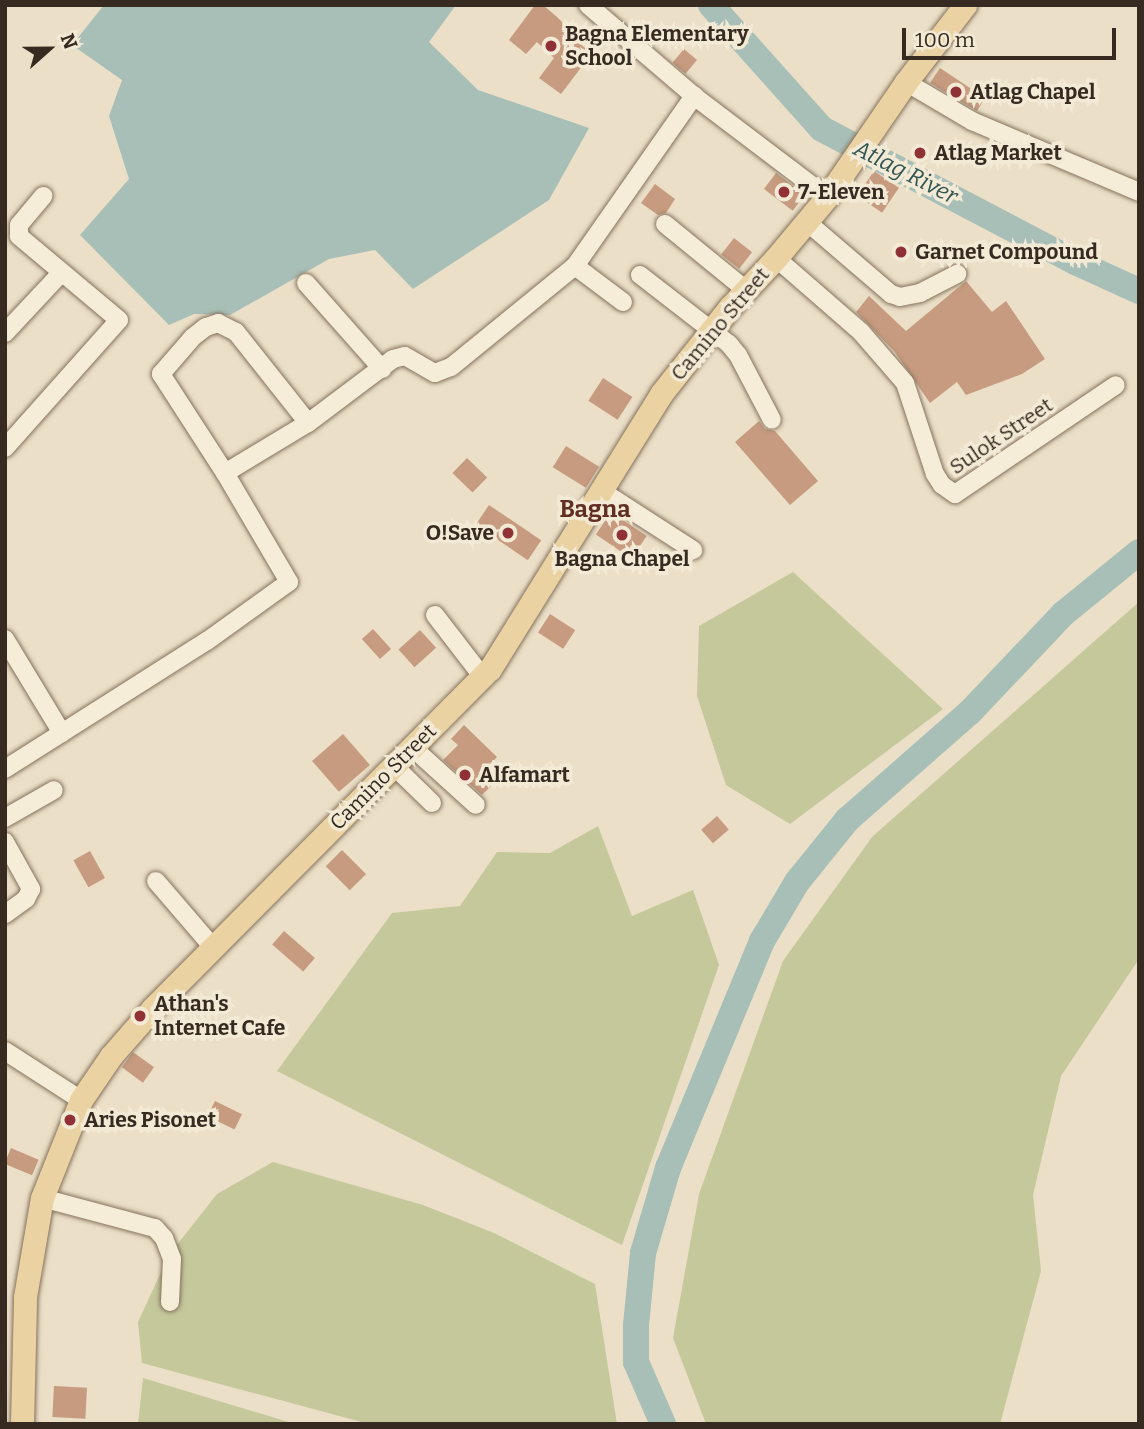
<!DOCTYPE html>
<style>
body{margin:0}
#map{position:relative;width:1144px;height:1429px;overflow:hidden;background:#ebdfc7;font-family:Bitter,serif}
div>[style]{position:absolute}
.green>*{inset:0;background:#c4c89b}
.water>*{inset:0;background:#a8bfb8}
.river>*{height:26px;margin:-13px;padding:0 13px;transform-origin:13px;border-radius:13px;background:#a8bfb8}
.building>*{inset:0;background:#c69b7f;transform-origin:0 0}
.roads{filter:drop-shadow(0 0 2px #85725d) drop-shadow(0 0 2px #85725d)}
.minor>*{height:18px;margin:-9px;padding:0 9px;transform-origin:9px;border-radius:9px;background:#f6edd9}
.major>*{height:23px;margin:-11.5px;padding:0 11.5px;transform-origin:11.5px;border-radius:11.5px;background:#ebd2a2}
.dots>*{width:19px;height:19px;translate:-50% -50%;box-sizing:border-box;border:4px solid #f3ead6;border-radius:50%}
span{translate:-50% -50%;white-space:nowrap;text-align:center;line-height:1.15;-webkit-text-stroke:7px #f3ead6;paint-order:stroke}
.poi-label{font-size:21px;color:#372a20;font-weight:700}
.left{translate:0 -50%;text-align:left}
.right{translate:-100% -50%;text-align:right}
.street-label{font-size:21px;color:#372a20}
.water-label{font-size:23px;color:#315552;font-style:italic}
.quarter-label{font-size:24px;color:#602e23;font-weight:700}
.frame{position:absolute;inset:0;border:7px solid #372a20;pointer-events:none}
.north{position:absolute;left:14px;top:14px;width:70px;height:70px;-webkit-text-stroke:5px #f3ead6;paint-order:stroke;rotate:69deg;font-size:19px;font-weight:700;line-height:28px;text-align:center;color:#372a20}
.north::after{content:'';display:block;margin:auto;width:24px;height:32px;background:#372a20;clip-path:polygon(50% 0,100% 100%,50% 72%,0 100%)}
.scale{position:absolute;left:902px;top:28px;width:214px;height:32px;box-sizing:border-box;border:4px solid #372a20;border-top:0;padding-left:9px;font-size:21px;line-height:24px;white-space:nowrap;color:#372a20;-webkit-text-stroke:5px #f3ead6;paint-order:stroke}
</style>
<div id="map">
<div class="green">
<i style="clip-path:polygon(793px 572px,943px 709px,790px 824px,726px 785px,697px 696px,699px 626px)"></i>
<i style="clip-path:polygon(1139px 602px,1139px 959px,1061px 1076px,1033px 1195px,1041px 1271px,1000px 1424px,706px 1424px,673px 1338px,699px 1194px,783px 961px,872px 837px)"></i>
<i style="clip-path:polygon(598px 826px,632px 916px,693px 890px,719px 965px,622px 1245px,277px 1071px,392px 913px,460px 906px,497px 852px,550px 853px)"></i>
<i style="clip-path:polygon(273px 1162px,423px 1205px,494px 1233px,595px 1284px,617px 1424px,369px 1424px,142px 1363px,138px 1322px,169px 1255px,217px 1194px)"></i>
<i style="clip-path:polygon(143px 1378px,295px 1424px,138px 1424px)"></i>
</div>
<div class="water">
<i style="clip-path:polygon(104px 5px,456px 5px,429px 42px,478px 90px,589px 128px,549px 200px,413px 289px,375px 250px,329px 259px,230px 315px,194px 314px,169px 325px,80px 235px,129px 179px,109px 116px,122px 80px,72px 45px)"></i>
</div>
<div class="river">
<i style="left:711px;top:5px;width:166px;rotate:48.2deg"></i>
<i style="left:822px;top:129px;width:286px;rotate:27.7deg"></i>
<i style="left:1075px;top:262px;width:70px;rotate:24.4deg"></i>
<i style="left:663px;top:1424px;width:68px;rotate:-113.5deg"></i>
<i style="left:636px;top:1362px;width:37px;rotate:-90deg"></i>
<i style="left:636px;top:1325px;width:72px;rotate:-84.4deg"></i>
<i style="left:643px;top:1253px;width:89px;rotate:-73.6deg"></i>
<i style="left:668px;top:1168px;width:246px;rotate:-67.5deg"></i>
<i style="left:762px;top:941px;width:69px;rotate:-59.3deg"></i>
<i style="left:797px;top:882px;width:80px;rotate:-51.1deg"></i>
<i style="left:847px;top:820px;width:164px;rotate:-41.3deg"></i>
<i style="left:970px;top:712px;width:135px;rotate:-46.5deg"></i>
<i style="left:1063px;top:614px;width:98px;rotate:-39.2deg"></i>
</div>
<div class="building">
<i style="clip-path:polygon(535px 5px,543px 5px,557px 17px,571px 31px,568px 35px,592px 53px,561px 94px,539px 78px,554px 58px,537px 42px,526px 54px,509px 40px)"></i>
<i style="left:684px;top:49px;width:17px;height:18px;rotate:40deg"></i>
<i style="clip-path:polygon(940px 68px,985px 98px,977px 111px,930px 83px)"></i>
<i style="left:874px;top:171px;width:30px;height:30px;rotate:34deg"></i>
<i style="left:776px;top:173px;width:36px;height:20px;rotate:37deg"></i>
<i style="clip-path:polygon(655px 184px,675px 199px,666px 213px,658px 215px,641px 203px)"></i>
<i style="left:734px;top:238px;width:23px;height:21px;rotate:38deg"></i>
<i style="clip-path:polygon(966px 281px,992px 312px,1006px 301px,1045px 359px,1022px 374px,966px 395px,957px 382px,930px 403px,894px 351px,856px 312px,869px 296px,906px 331px)"></i>
<i style="left:603px;top:378px;width:35px;height:27px;rotate:33deg"></i>
<i style="clip-path:polygon(759px 421px,765px 429px,775px 431px,818px 481px,790px 505px,735px 442px)"></i>
<i style="left:566px;top:446px;width:39px;height:25px;rotate:32deg"></i>
<i style="left:467px;top:458px;width:28px;height:21px;rotate:44deg"></i>
<i style="left:489px;top:505px;width:63px;height:24px;rotate:34deg"></i>
<i style="left:611px;top:512px;width:43px;height:27px;rotate:34deg"></i>
<i style="left:550px;top:614px;width:30px;height:22px;rotate:33deg"></i>
<i style="left:373px;top:629px;width:27px;height:15px;rotate:48deg"></i>
<i style="left:420px;top:630px;width:24px;height:29px;rotate:48deg"></i>
<i style="clip-path:polygon(464px 725px,497px 757px,480px 776px,491px 786px,482px 795px,443px 760px,458px 745px,451px 739px)"></i>
<i style="left:343px;top:734px;width:41px;height:41px;rotate:49deg"></i>
<i style="left:717px;top:816px;width:18px;height:21px;rotate:49deg"></i>
<i style="left:342px;top:850px;width:34px;height:23px;rotate:45deg"></i>
<i style="left:90px;top:851px;width:31px;height:19px;rotate:61deg"></i>
<i style="left:284px;top:931px;width:41px;height:18px;rotate:41deg"></i>
<i style="left:133px;top:1052px;width:26px;height:19px;rotate:36deg"></i>
<i style="left:215px;top:1101px;width:30px;height:17px;rotate:26deg"></i>
<i style="left:11px;top:1148px;width:30px;height:17px;rotate:23deg"></i>
<i style="left:54px;top:1386px;width:33px;height:31px;rotate:3deg"></i>
</div>
<div class="roads">
<div class="minor">
<i style="left:588px;top:5px;width:140px;rotate:40.6deg"></i>
<i style="left:694px;top:96px;width:167px;rotate:37.2deg"></i>
<i style="left:906px;top:82px;width:77px;rotate:30.6deg"></i>
<i style="left:972px;top:121px;width:181px;rotate:23deg"></i>
<i style="left:807px;top:222px;width:111px;rotate:40.6deg"></i>
<i style="left:891px;top:294px;width:9px;rotate:18deg"></i>
<i style="left:900px;top:297px;width:20px;rotate:-11deg"></i>
<i style="left:920px;top:293px;width:42px;rotate:-27.2deg"></i>
<i style="left:665px;top:224px;width:104px;rotate:39.2deg"></i>
<i style="left:776px;top:258px;width:113px;rotate:41deg"></i>
<i style="left:861px;top:332px;width:67px;rotate:49.2deg"></i>
<i style="left:905px;top:383px;width:96px;rotate:71.8deg"></i>
<i style="left:935px;top:474px;width:13px;rotate:58deg"></i>
<i style="left:942px;top:485px;width:16px;rotate:35deg"></i>
<i style="left:955px;top:494px;width:194px;rotate:-34.1deg"></i>
<i style="left:575px;top:266px;width:60px;rotate:36.9deg"></i>
<i style="left:640px;top:275px;width:113px;rotate:37.8deg"></i>
<i style="left:729px;top:344px;width:14px;rotate:51deg"></i>
<i style="left:738px;top:355px;width:73px;rotate:62.4deg"></i>
<i style="left:306px;top:283px;width:115px;rotate:48.5deg"></i>
<i style="left:5px;top:333px;width:83px;rotate:-46.9deg"></i>
<i style="left:5px;top:448px;width:171px;rotate:-48.3deg"></i>
<i style="left:119px;top:320px;width:131px;rotate:-140deg"></i>
<i style="left:19px;top:236px;width:11px;rotate:-90deg"></i>
<i style="left:19px;top:225px;width:38px;rotate:-50deg"></i>
<i style="left:225px;top:473px;width:118px;rotate:-122.9deg"></i>
<i style="left:161px;top:374px;width:49px;rotate:-49.1deg"></i>
<i style="left:193px;top:337px;width:16px;rotate:-38deg"></i>
<i style="left:206px;top:327px;width:13px;rotate:-18deg"></i>
<i style="left:218px;top:323px;width:20px;rotate:27deg"></i>
<i style="left:236px;top:332px;width:116px;rotate:51.6deg"></i>
<i style="left:600px;top:490px;width:111px;rotate:32.8deg"></i>
<i style="left:435px;top:615px;width:77px;rotate:52.4deg"></i>
<i style="left:5px;top:639px;width:110px;rotate:58.8deg"></i>
<i style="left:412px;top:747px;width:86px;rotate:42.2deg"></i>
<i style="left:394px;top:766px;width:53px;rotate:44.2deg"></i>
<i style="left:5px;top:769px;width:239px;rotate:-32.4deg"></i>
<i style="left:207px;top:641px;width:101px;rotate:-35.7deg"></i>
<i style="left:289px;top:582px;width:126px;rotate:-120.4deg"></i>
<i style="left:225px;top:473px;width:97px;rotate:-31.1deg"></i>
<i style="left:308px;top:423px;width:106px;rotate:-37deg"></i>
<i style="left:393px;top:359px;width:12px;rotate:-14deg"></i>
<i style="left:405px;top:356px;width:34px;rotate:30deg"></i>
<i style="left:435px;top:373px;width:17px;rotate:-21deg"></i>
<i style="left:451px;top:367px;width:160px;rotate:-39.2deg"></i>
<i style="left:575px;top:266px;width:208px;rotate:-55deg"></i>
<i style="left:5px;top:818px;width:56px;rotate:-29.7deg"></i>
<i style="left:5px;top:842px;width:54px;rotate:61deg"></i>
<i style="left:31px;top:889px;width:11px;rotate:117deg"></i>
<i style="left:26px;top:899px;width:26px;rotate:144deg"></i>
<i style="left:156px;top:881px;width:86px;rotate:49.3deg"></i>
<i style="left:5px;top:1051px;width:90px;rotate:32.8deg"></i>
<i style="left:42px;top:1198px;width:117px;rotate:14.9deg"></i>
<i style="left:155px;top:1228px;width:13px;rotate:48deg"></i>
<i style="left:164px;top:1238px;width:22px;rotate:69deg"></i>
<i style="left:172px;top:1259px;width:43px;rotate:92.7deg"></i>
</div>
<div class="major">
<i style="left:22px;top:1424px;width:127px;rotate:-88.6deg"></i>
<i style="left:25px;top:1297px;width:100px;rotate:-80.3deg"></i>
<i style="left:42px;top:1198px;width:105px;rotate:-68.3deg"></i>
<i style="left:81px;top:1100px;width:53px;rotate:-55.7deg"></i>
<i style="left:111px;top:1056px;width:64px;rotate:-48.8deg"></i>
<i style="left:153px;top:1008px;width:478px;rotate:-45.2deg"></i>
<i style="left:490px;top:669px;width:324px;rotate:-58.1deg"></i>
<i style="left:661px;top:394px;width:111px;rotate:-51.6deg"></i>
<i style="left:730px;top:307px;width:67px;rotate:-46.8deg"></i>
<i style="left:776px;top:258px;width:80px;rotate:-50.1deg"></i>
<i style="left:827px;top:197px;width:140px;rotate:-55.5deg"></i>
<i style="left:906px;top:82px;width:97px;rotate:-52.5deg"></i>
</div>
</div>
<div class="dots">
<i style="left:551px;top:46px;background:#903235"></i>
<i style="left:956px;top:92px;background:#903235"></i>
<i style="left:920px;top:153px;background:#903235"></i>
<i style="left:784px;top:192px;background:#903235"></i>
<i style="left:901px;top:252px;background:#903235"></i>
<i style="left:508px;top:533px;background:#903235"></i>
<i style="left:622px;top:535px;background:#903235"></i>
<i style="left:465px;top:775px;background:#903235"></i>
<i style="left:140px;top:1016px;background:#903235"></i>
<i style="left:70px;top:1120px;background:#903235"></i>
</div>
<div class="poi-label">
<span class="left" style="left:565px;top:46px">Bagna Elementary<br>School</span>
<span class="left" style="left:970px;top:92px">Atlag Chapel</span>
<span class="left" style="left:934px;top:153px">Atlag Market</span>
<span class="left" style="left:798px;top:192px">7-Eleven</span>
<span class="left" style="left:915px;top:252px">Garnet Compound</span>
<span class="right" style="left:494px;top:533px">O!Save</span>
<span style="left:622px;top:559px">Bagna Chapel</span>
<span class="left" style="left:479px;top:775px">Alfamart</span>
<span class="left" style="left:154px;top:1016px">Athan's<br>Internet Cafe</span>
<span class="left" style="left:84px;top:1120px">Aries Pisonet</span>
</div>
<div class="street-label">
<span style="left:720px;top:324px;rotate:-50deg">Camino Street</span>
<span style="left:1001px;top:436px;rotate:-34deg">Sulok Street</span>
<span style="left:383px;top:777px;rotate:-45deg">Camino Street</span>
</div>
<div class="water-label">
<span style="left:906px;top:172px;rotate:27deg">Atlag River</span>
</div>
<div class="quarter-label">
<span style="left:595px;top:510px">Bagna</span>
</div>
<div class="frame"></div>
<div class="north">N</div>
<div class="scale">100 m</div>
</div>
